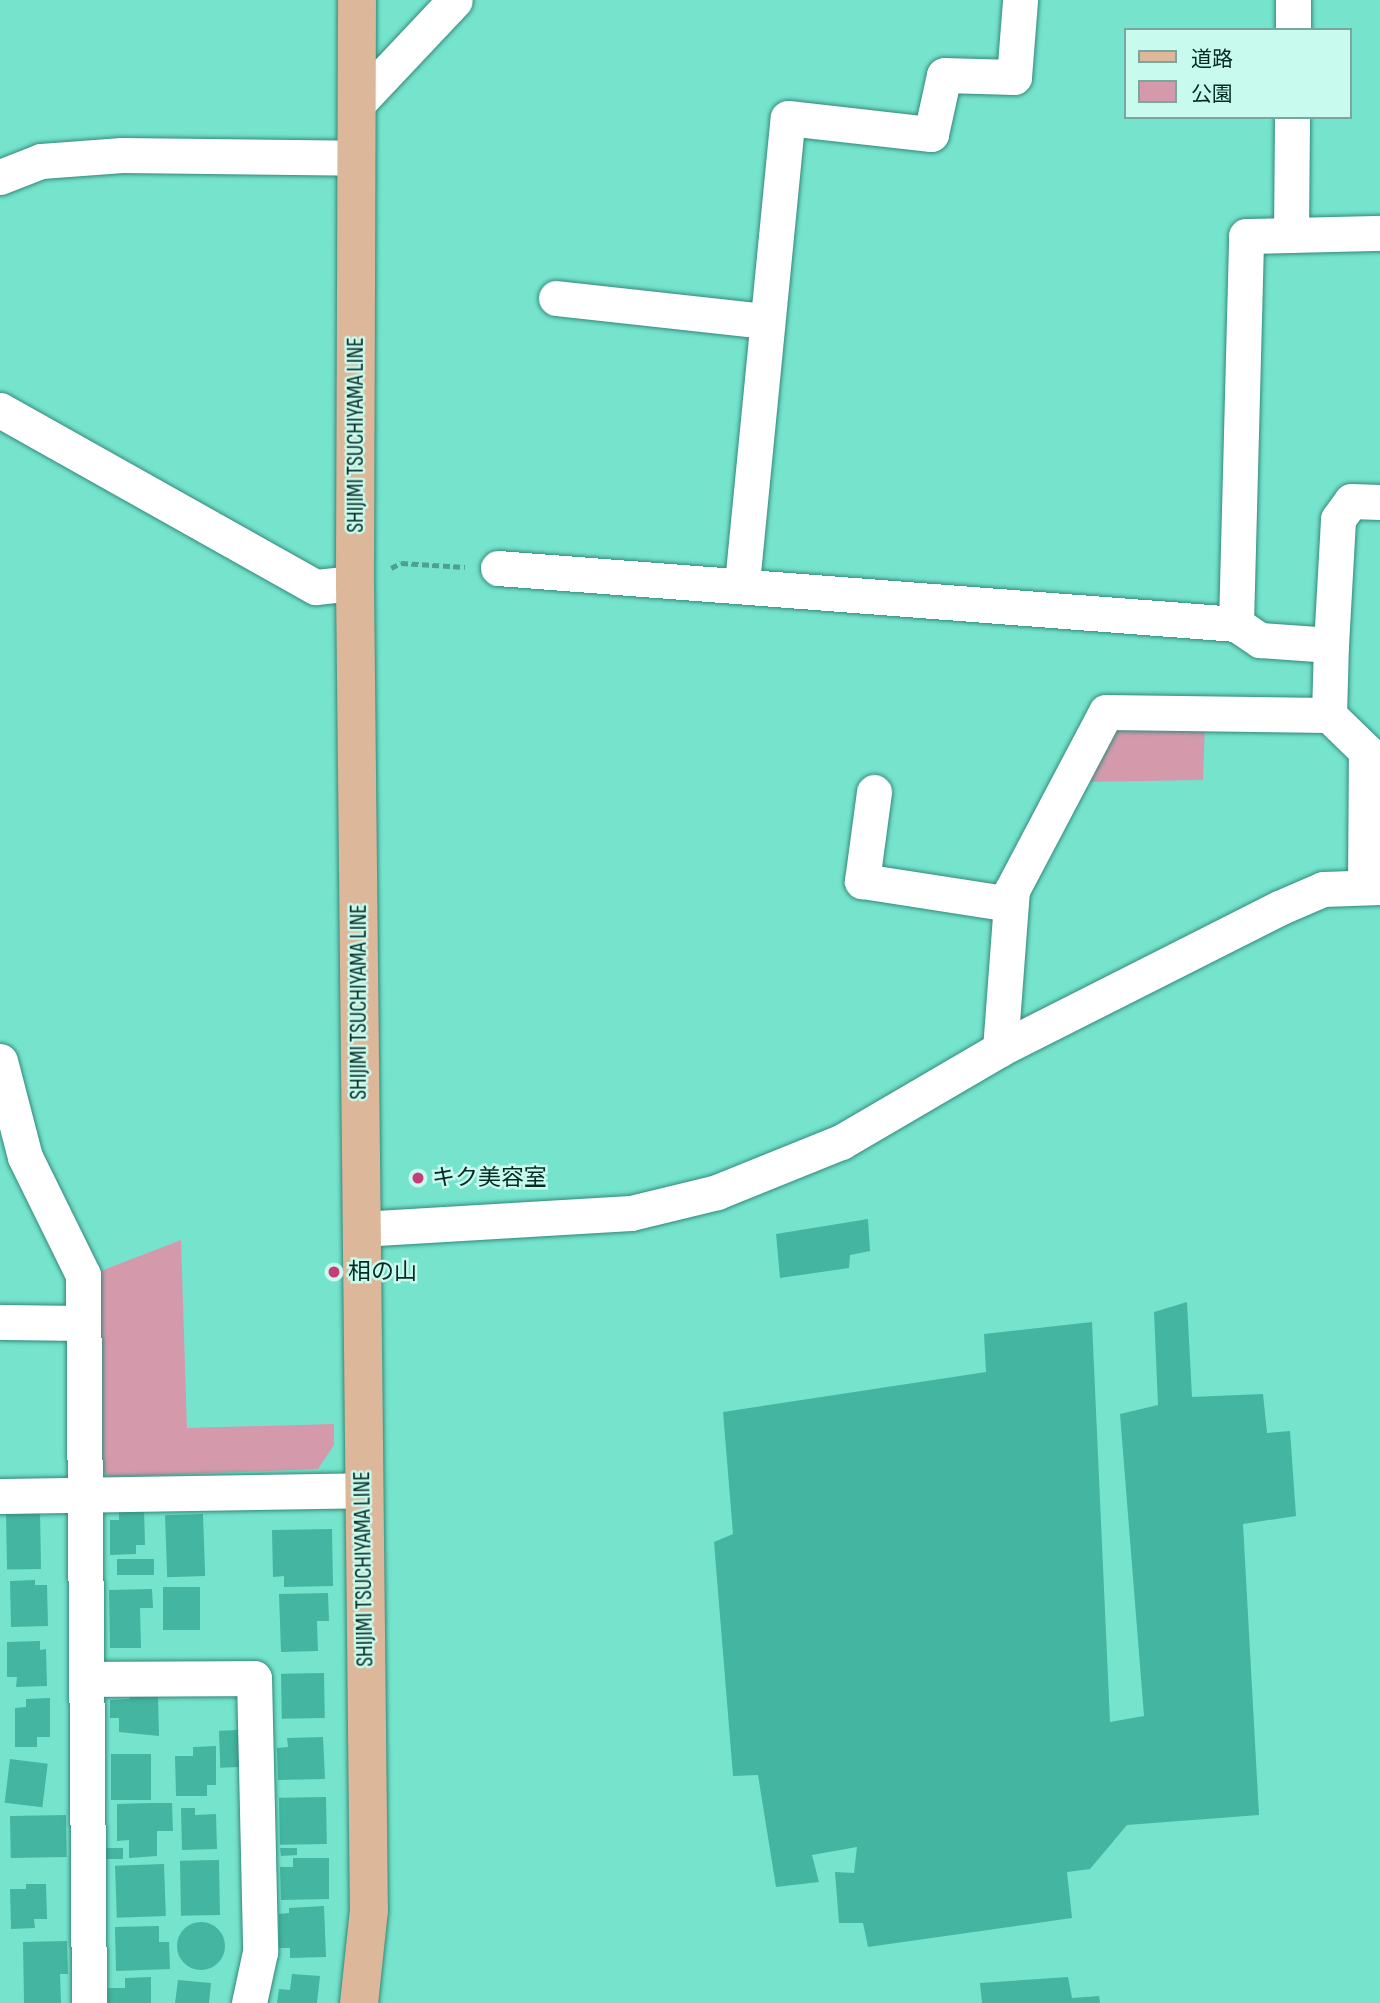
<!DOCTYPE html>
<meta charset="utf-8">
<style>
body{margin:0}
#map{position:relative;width:1380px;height:2003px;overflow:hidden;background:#76e4cd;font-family:"Sofia Sans Condensed","Noto Sans JP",sans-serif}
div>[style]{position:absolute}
.green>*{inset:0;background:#d49aac}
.building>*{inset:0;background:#43b5a0;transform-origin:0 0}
.round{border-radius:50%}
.path>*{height:4.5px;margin-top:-2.25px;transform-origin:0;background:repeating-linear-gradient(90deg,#4da190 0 7px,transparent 0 10.5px)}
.roads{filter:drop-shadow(0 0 2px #348979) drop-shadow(0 0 2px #348979)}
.minor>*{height:35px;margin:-17.5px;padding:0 17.5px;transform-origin:17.5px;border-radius:17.5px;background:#fff}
.major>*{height:38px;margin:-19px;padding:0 19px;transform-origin:19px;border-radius:19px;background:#dcb799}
.dots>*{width:19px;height:19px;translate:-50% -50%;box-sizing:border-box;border:4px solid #c8faed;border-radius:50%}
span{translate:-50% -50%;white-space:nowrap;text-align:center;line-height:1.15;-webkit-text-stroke:5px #c8faed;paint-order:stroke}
.street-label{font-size:23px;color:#052a24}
.poi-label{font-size:23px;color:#052a24}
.left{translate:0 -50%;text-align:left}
.legend{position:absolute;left:1124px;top:28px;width:228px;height:91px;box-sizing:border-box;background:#c8faed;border:2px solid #7aa79d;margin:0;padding:9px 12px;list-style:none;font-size:21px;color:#052a24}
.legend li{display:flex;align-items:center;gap:14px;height:35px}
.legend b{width:35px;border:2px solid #7aa79d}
</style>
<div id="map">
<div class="green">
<i style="clip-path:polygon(1115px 722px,1205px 723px,1203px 780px,1086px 782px)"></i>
<i style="clip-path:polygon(181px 1240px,187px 1428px,334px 1424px,334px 1445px,318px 1469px,109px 1477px,93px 1459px,93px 1274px)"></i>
</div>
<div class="building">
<i style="clip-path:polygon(868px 1219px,870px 1251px,850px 1255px,849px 1268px,780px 1278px,776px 1234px)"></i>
<i style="clip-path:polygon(1187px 1302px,1192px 1397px,1263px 1394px,1267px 1433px,1290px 1431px,1296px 1516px,1243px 1524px,1259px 1815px,1127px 1825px,1090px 1869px,1067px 1872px,1072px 1918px,868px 1947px,863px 1923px,839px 1923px,835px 1872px,854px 1873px,857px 1847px,812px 1855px,819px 1882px,776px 1887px,758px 1775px,733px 1776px,714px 1542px,733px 1534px,723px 1412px,986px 1372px,984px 1334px,1092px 1322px,1110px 1722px,1144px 1716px,1120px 1414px,1158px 1405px,1154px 1312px)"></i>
<i style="clip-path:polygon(119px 1508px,144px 1508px,145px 1545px,136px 1545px,136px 1554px,110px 1555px,110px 1520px,119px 1520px)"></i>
<i style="left:40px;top:1511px;width:58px;height:34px;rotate:89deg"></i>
<i style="left:203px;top:1514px;width:62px;height:38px;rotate:88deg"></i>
<i style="clip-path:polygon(332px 1529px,333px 1586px,284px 1587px,284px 1576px,273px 1577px,272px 1530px)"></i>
<i style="left:117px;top:1559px;width:37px;height:16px"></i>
<i style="clip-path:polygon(35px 1580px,35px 1585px,47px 1585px,48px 1626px,11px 1627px,10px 1581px)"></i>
<i style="left:163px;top:1587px;width:37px;height:43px"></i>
<i style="clip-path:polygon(152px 1589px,153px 1608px,140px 1608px,141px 1648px,110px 1648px,109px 1590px)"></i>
<i style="clip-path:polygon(328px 1593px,329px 1621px,317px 1621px,318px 1651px,281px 1652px,279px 1594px)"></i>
<i style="clip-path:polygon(40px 1641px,40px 1650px,46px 1649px,47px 1686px,16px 1687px,17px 1677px,7px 1677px,7px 1642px)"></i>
<i style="left:324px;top:1673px;width:45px;height:43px;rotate:89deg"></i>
<i style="clip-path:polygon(130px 1694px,158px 1694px,159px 1736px,119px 1732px,119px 1718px,110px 1718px,110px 1700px,130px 1699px)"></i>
<i style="clip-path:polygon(50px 1698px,50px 1737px,37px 1737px,37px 1747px,15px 1747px,15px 1708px,26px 1707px,26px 1699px)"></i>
<i style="left:238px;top:1730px;width:37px;height:19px;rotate:88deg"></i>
<i style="clip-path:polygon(323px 1737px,325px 1779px,278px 1780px,277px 1748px,288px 1747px,287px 1738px)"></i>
<i style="clip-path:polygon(216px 1746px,216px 1785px,207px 1785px,207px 1796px,176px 1796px,175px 1756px,193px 1756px,193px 1747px)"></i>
<i style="left:111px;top:1754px;width:40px;height:46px"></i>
<i style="left:10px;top:1759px;width:38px;height:44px;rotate:7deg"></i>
<i style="left:326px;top:1797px;width:47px;height:47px;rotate:89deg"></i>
<i style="clip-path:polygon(150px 1803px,172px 1803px,173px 1831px,157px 1831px,157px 1856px,129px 1858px,129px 1840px,117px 1841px,117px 1804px)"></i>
<i style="clip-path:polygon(181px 1808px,195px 1808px,195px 1815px,216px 1814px,217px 1849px,182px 1850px)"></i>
<i style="left:66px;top:1815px;width:42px;height:56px;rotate:89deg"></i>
<i style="left:123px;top:1848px;width:11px;height:19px;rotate:90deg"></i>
<i style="clip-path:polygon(280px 1848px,297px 1848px,297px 1855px,281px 1856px)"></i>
<i style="clip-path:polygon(293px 1858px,329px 1858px,329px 1899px,281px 1900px,280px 1867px,293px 1867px)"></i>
<i style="left:219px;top:1860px;width:55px;height:39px;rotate:89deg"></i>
<i style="left:164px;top:1864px;width:52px;height:49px;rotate:88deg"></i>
<i style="clip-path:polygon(26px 1884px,46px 1884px,47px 1919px,34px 1919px,35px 1928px,11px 1929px,10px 1889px,26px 1889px)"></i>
<i style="clip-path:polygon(324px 1906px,326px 1957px,290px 1958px,290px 1948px,279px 1948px,279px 1914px,289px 1913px,289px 1908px)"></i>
<i class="round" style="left:177px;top:1922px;width:48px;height:48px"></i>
<i style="clip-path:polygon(159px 1926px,159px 1942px,169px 1942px,170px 1969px,116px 1971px,115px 1927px)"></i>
<i style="clip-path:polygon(67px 1941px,68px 1974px,60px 1974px,61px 2003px,24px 2003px,23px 1942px)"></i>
<i style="clip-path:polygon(292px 1974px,320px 1976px,317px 2003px,277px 2003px,279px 1989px,290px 1990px)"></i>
<i style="clip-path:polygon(151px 1977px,151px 2003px,108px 2003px,108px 1988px,125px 1988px,125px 1978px)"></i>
<i style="clip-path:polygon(1068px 1977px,1072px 1998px,1099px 1996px,1100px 2003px,982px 2003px,980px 1983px)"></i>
<i style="clip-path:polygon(178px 1980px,211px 1983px,209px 2003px,175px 2003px)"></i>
</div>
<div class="path">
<i style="left:391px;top:568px;width:11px;rotate:-27deg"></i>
<i style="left:401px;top:563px;width:64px;rotate:3.6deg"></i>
</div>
<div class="roads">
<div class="minor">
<i style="left:1293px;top:30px;width:30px;rotate:-90deg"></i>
<i style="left:358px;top:103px;width:141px;rotate:-46.7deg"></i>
<i style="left:0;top:177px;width:44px;rotate:-21.3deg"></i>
<i style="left:41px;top:161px;width:81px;rotate:-4.2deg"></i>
<i style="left:122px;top:155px;width:235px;rotate:0.7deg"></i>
<i style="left:1291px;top:235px;width:118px;rotate:-89.5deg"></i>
<i style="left:556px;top:298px;width:210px;rotate:6.3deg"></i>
<i style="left:0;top:410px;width:362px;rotate:29.3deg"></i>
<i style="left:316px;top:587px;width:39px;rotate:-6deg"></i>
<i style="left:498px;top:568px;width:740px;rotate:4.34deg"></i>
<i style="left:1236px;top:624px;width:388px;rotate:-88.5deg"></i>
<i style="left:1246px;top:236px;width:134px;rotate:-1.3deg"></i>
<i style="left:742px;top:583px;width:467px;rotate:-84.4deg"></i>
<i style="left:788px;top:118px;width:144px;rotate:6.4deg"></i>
<i style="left:931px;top:134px;width:60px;rotate:-77.6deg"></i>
<i style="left:944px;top:75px;width:70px;rotate:1.6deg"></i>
<i style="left:1014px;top:77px;width:77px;rotate:-85.5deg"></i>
<i style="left:1236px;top:624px;width:29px;rotate:34deg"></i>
<i style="left:1260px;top:640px;width:71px;rotate:4deg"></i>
<i style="left:874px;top:792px;width:90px;rotate:97.7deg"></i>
<i style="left:862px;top:881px;width:150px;rotate:8.8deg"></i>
<i style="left:1365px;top:886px;width:135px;rotate:-89.6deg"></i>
<i style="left:1366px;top:751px;width:52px;rotate:-135.8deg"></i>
<i style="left:1329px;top:715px;width:70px;rotate:-88.4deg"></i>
<i style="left:1331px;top:645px;width:126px;rotate:-86.8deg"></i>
<i style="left:1338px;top:519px;width:22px;rotate:-54deg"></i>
<i style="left:1351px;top:501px;width:29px;rotate:2deg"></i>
<i style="left:1000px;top:1049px;width:159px;rotate:-85.7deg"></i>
<i style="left:1012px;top:890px;width:201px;rotate:-62.2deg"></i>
<i style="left:1106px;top:712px;width:223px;rotate:0.8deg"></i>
<i style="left:0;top:1061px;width:99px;rotate:75.4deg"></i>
<i style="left:25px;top:1157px;width:131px;rotate:63.8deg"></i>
<i style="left:83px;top:1275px;width:728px;rotate:89.53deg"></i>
<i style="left:360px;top:1229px;width:271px;rotate:-3.4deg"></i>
<i style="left:631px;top:1213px;width:89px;rotate:-13.7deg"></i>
<i style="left:717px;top:1192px;width:134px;rotate:-22deg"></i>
<i style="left:841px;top:1142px;width:184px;rotate:-30.3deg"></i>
<i style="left:1000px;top:1049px;width:313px;rotate:-26.8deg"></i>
<i style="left:1279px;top:908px;width:48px;rotate:-23.4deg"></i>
<i style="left:1323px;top:889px;width:57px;rotate:-2deg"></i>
<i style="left:0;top:1322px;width:83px;rotate:0.7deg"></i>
<i style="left:0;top:1496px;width:363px;rotate:-0.9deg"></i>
<i style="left:86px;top:1679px;width:168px;rotate:-0.3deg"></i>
<i style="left:254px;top:1678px;width:274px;rotate:88.7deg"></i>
<i style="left:260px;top:1952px;width:52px;rotate:102.2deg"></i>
</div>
<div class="major">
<i style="left:357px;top:0;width:583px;rotate:90.2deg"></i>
<i style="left:355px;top:583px;width:1327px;rotate:89.4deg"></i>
<i style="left:369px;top:1910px;width:94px;rotate:96.1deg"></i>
</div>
</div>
<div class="dots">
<i style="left:418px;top:1178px;background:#c73d77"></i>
<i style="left:334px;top:1272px;background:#c73d77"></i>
</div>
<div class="street-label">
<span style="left:356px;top:435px;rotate:-90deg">SHIJIMI TSUCHIYAMA LINE</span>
<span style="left:359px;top:1002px;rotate:-90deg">SHIJIMI TSUCHIYAMA LINE</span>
<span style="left:364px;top:1569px;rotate:-91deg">SHIJIMI TSUCHIYAMA LINE</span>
</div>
<div class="poi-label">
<span class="left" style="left:432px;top:1178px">キク美容室</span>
<span class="left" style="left:348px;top:1272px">相の山</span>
</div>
<ul class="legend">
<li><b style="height:9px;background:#dcb799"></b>道路</li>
<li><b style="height:19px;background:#d49aac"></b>公園</li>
</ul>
</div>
